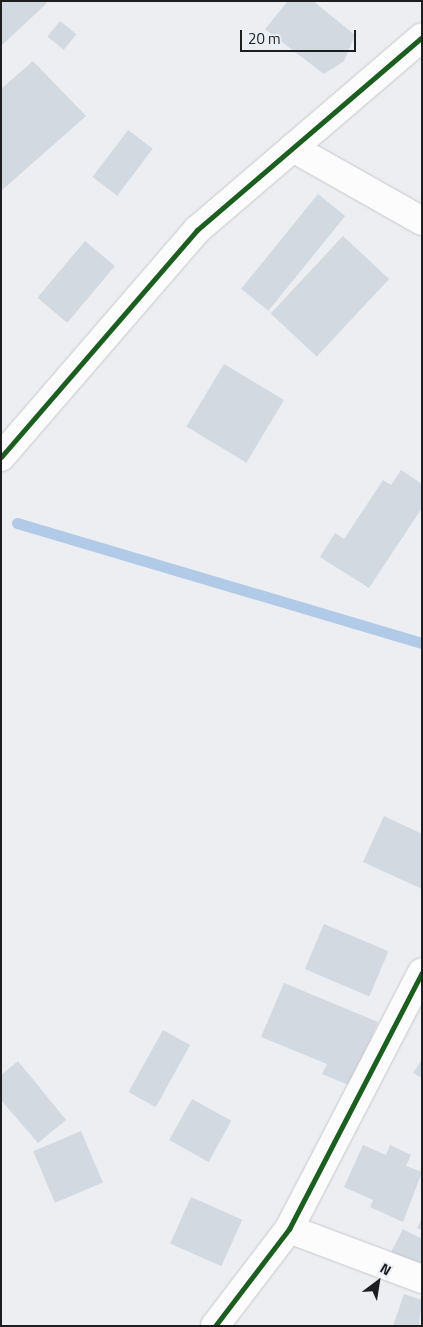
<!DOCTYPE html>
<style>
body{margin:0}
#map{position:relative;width:423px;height:1327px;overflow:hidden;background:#eceef1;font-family:"Titillium Web",sans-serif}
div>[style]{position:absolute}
.stream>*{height:11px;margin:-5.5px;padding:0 5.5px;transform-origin:5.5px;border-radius:5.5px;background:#b0cae7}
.building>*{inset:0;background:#d2d9e0;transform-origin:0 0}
.roads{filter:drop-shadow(0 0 1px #c7c9cb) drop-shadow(0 0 1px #c7c9cb)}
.street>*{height:28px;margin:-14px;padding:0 14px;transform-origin:14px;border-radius:14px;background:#fcfcfd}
.cycleway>*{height:5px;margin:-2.5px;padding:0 2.5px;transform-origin:2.5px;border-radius:2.5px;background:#1b5e20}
span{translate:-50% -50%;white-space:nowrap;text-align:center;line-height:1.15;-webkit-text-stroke:4px #e9eef4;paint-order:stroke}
.frame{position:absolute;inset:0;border:2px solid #1c1e20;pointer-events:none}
.north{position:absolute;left:353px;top:1257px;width:50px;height:50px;-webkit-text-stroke:4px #e9eef4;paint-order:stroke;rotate:31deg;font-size:14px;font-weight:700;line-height:20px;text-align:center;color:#1c1e20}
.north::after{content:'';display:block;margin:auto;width:18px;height:22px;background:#1c1e20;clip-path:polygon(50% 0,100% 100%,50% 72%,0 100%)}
.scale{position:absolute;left:240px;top:30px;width:116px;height:22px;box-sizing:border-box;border:2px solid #1c1e20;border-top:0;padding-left:6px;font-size:15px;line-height:18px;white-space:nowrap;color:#1c1e20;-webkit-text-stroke:4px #e9eef4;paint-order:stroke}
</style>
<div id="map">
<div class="stream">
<i style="left:17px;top:523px;width:422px;rotate:16.5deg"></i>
</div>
<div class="building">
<i style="clip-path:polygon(1px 1px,45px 1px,47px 3px,1px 46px)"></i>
<i style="clip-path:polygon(288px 1px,313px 1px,355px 35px,344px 61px,324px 74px,265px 29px)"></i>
<i style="left:60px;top:21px;width:21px;height:20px;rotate:39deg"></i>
<i style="clip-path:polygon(33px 61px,86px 116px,1px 191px,1px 89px)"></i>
<i style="left:128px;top:130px;width:31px;height:59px;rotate:37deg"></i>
<i style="left:318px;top:194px;width:35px;height:122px;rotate:39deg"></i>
<i style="left:343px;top:236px;width:63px;height:106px;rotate:43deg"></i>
<i style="left:85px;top:241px;width:39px;height:74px;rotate:40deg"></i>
<i style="left:224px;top:364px;width:70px;height:73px;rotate:31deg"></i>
<i style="clip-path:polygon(401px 470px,422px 484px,422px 508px,369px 588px,320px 557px,335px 533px,344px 539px,383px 480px,391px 485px)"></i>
<i style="clip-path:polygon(384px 816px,422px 834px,422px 889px,363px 862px)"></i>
<i style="left:324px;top:924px;width:70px;height:49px;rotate:23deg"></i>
<i style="clip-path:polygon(284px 983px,378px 1022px,351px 1086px,322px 1074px,327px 1064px,261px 1037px)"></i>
<i style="left:163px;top:1030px;width:31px;height:71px;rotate:29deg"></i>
<i style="clip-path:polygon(422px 1060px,422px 1078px,413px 1073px)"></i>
<i style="clip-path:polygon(18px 1061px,66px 1120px,38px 1143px,1px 1100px,1px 1075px)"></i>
<i style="left:192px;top:1099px;width:45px;height:47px;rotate:29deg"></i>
<i style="left:81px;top:1131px;width:56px;height:52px;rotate:67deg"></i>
<i style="clip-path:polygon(363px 1145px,386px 1155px,390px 1145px,411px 1155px,406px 1166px,422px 1172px,403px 1222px,370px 1207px,373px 1200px,344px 1187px)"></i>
<i style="left:191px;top:1197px;width:56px;height:51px;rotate:24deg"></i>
<i style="clip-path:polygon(422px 1219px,422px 1230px,417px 1228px)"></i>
<i style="clip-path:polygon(403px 1229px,422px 1239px,422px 1264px,390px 1254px)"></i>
<i style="clip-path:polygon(404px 1294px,422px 1300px,419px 1326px,393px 1326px)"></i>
</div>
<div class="roads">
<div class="street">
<i style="left:293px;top:148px;width:148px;rotate:29.5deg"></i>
<i style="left:1px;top:457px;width:300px;rotate:-49.2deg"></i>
<i style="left:197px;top:230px;width:296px;rotate:-40.6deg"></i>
<i style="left:289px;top:1229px;width:142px;rotate:20.6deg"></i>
<i style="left:215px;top:1326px;width:122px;rotate:-52.7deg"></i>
<i style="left:289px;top:1229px;width:289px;rotate:-62.6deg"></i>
</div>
</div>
<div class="cycleway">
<i style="left:1px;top:457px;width:300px;rotate:-49.2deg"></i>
<i style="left:197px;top:230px;width:296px;rotate:-40.6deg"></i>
<i style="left:215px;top:1326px;width:122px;rotate:-52.7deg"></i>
<i style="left:289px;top:1229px;width:289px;rotate:-62.6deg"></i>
</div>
<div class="frame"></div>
<div class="north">N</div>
<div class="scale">20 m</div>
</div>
